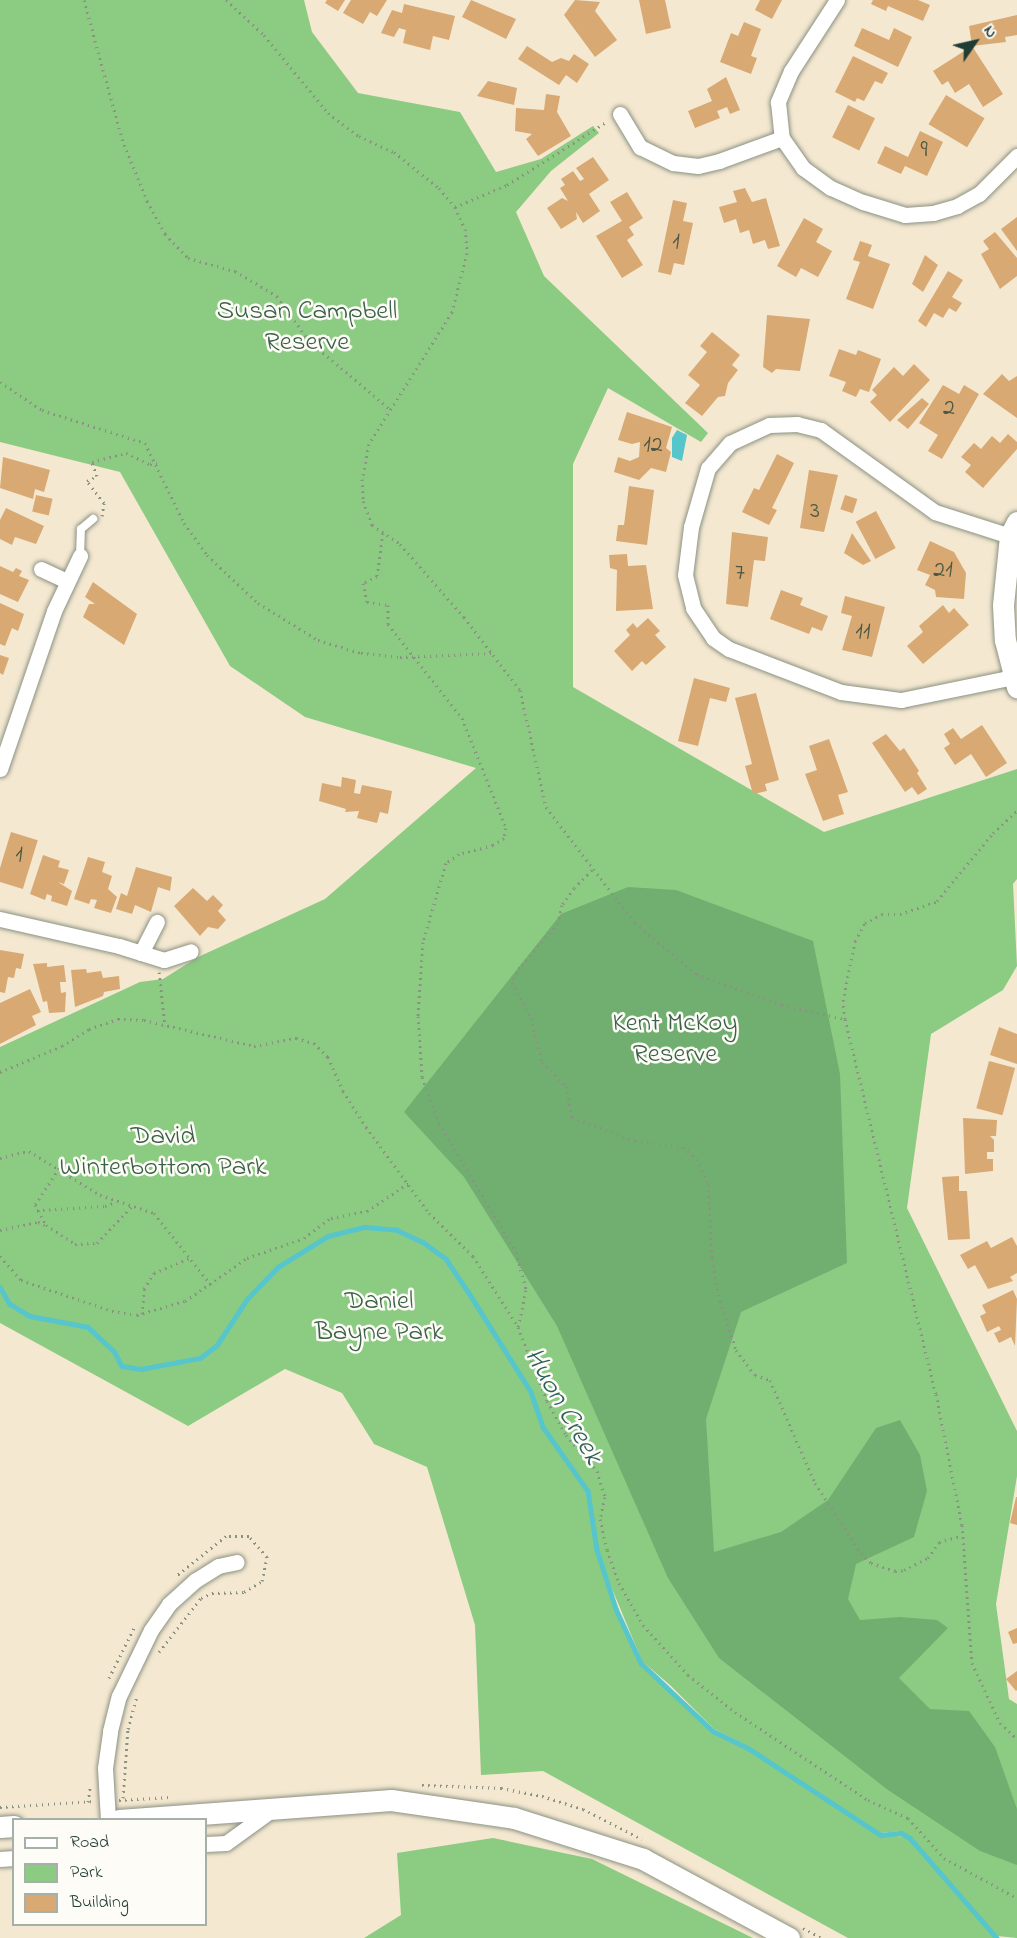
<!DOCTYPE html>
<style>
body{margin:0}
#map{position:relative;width:1017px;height:1938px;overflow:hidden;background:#f5e8d1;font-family:"Indie Flower",sans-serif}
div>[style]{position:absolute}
.green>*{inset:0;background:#8ccb82}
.forest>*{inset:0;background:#71af70}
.water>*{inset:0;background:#57c5cc}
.stream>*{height:4.5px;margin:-2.25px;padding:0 2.25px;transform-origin:2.25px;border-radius:2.25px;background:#57c5cc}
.building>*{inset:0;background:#d8a973;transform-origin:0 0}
.path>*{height:3px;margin-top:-1.5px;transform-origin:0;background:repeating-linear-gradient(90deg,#8a9282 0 1.5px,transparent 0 6px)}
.roads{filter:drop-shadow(0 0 2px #8a9282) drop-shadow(0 0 2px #8a9282)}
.lane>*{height:8px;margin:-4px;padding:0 4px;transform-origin:4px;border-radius:4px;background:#fff}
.street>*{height:15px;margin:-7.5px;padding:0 7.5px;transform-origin:7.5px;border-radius:7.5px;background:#fff}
.secondary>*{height:21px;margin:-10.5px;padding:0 10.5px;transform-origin:10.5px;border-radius:10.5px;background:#fff}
span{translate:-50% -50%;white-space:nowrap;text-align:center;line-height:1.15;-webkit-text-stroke:5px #fdfcf7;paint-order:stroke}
.number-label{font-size:24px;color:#4d5844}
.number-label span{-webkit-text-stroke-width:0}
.park-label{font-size:27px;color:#3a6048}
.water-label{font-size:28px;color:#2d5f5a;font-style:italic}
.legend{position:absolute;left:12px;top:1818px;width:195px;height:108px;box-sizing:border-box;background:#fdfcf7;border:2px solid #a4b0a9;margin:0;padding:8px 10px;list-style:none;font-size:18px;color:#1f3d34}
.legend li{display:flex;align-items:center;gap:12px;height:30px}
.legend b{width:30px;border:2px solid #a4b0a9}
.north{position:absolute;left:945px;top:12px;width:60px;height:60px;-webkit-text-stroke:4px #fdfcf7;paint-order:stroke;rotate:56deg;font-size:16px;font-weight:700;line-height:24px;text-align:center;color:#1f3d34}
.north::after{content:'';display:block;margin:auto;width:21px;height:27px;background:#1f3d34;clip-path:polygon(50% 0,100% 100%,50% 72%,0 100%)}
</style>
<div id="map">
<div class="green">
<i style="clip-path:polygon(evenodd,0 0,304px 0,312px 32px,358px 93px,460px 112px,496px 172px,541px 159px,593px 126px,599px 133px,551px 171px,516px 212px,544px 276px,708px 433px,701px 442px,608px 388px,573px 464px,573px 687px,824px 832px,1017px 769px,1017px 879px,1013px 884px,1017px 966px,1003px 990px,931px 1034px,907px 1208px,1017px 1431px,1017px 1476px,996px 1604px,1009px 1699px,1017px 1704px,1017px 1938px,997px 1936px,915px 1842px,997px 1938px,848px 1938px,543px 1771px,481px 1775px,475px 1625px,427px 1467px,374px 1444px,342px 1393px,285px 1369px,188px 1426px,0 1323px,0 1047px,140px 982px,163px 979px,198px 957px,325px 899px,476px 768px,305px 717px,230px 666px,120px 472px,0 442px,0 0,608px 1579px,642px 1661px,671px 1686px,714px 1729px,749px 1747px,866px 1826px,881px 1833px,901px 1831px,910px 1837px,881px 1835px,865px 1826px,748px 1748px,713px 1731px,641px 1663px,616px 1609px,608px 1579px)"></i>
<i style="clip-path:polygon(493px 1838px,592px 1859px,753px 1938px,364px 1938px,401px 1915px,397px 1853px)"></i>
</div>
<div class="forest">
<i style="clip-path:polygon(628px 887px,676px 890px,813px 941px,840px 1074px,847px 1263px,741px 1312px,706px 1419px,714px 1552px,781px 1532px,828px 1500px,876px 1428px,900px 1420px,920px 1455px,927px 1491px,914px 1537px,856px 1564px,848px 1599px,860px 1620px,900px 1617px,937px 1620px,948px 1628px,899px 1678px,930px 1709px,969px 1711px,995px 1747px,1017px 1809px,1017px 1865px,980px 1851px,888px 1790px,719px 1658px,668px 1578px,557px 1326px,464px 1177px,404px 1112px,561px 914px)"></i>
</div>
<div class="water">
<i style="clip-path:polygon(677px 430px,687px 435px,682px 461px,672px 457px,672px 438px)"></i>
</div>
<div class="stream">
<i style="left:0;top:1287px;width:20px;rotate:60deg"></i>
<i style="left:10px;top:1304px;width:23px;rotate:31deg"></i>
<i style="left:30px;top:1316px;width:59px;rotate:10.7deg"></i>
<i style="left:88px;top:1327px;width:35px;rotate:43deg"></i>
<i style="left:114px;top:1351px;width:17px;rotate:62deg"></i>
<i style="left:122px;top:1366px;width:19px;rotate:9deg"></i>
<i style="left:141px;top:1369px;width:60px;rotate:-10.6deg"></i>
<i style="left:200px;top:1358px;width:21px;rotate:-37deg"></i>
<i style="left:217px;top:1345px;width:55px;rotate:-56.9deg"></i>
<i style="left:247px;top:1299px;width:45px;rotate:-45.9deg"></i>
<i style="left:278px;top:1267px;width:59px;rotate:-31.8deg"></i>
<i style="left:328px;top:1236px;width:38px;rotate:-14deg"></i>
<i style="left:365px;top:1227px;width:32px;rotate:5deg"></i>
<i style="left:397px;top:1230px;width:29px;rotate:25deg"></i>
<i style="left:423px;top:1242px;width:29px;rotate:36deg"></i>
<i style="left:446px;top:1259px;width:41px;rotate:55.9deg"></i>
<i style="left:469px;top:1293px;width:117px;rotate:57.9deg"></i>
<i style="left:531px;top:1392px;width:37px;rotate:71deg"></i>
<i style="left:543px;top:1427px;width:78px;rotate:54.9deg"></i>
<i style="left:588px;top:1491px;width:60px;rotate:81.3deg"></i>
<i style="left:597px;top:1550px;width:62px;rotate:72.1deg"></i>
<i style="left:616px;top:1609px;width:60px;rotate:65.2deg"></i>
<i style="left:641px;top:1663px;width:99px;rotate:43.4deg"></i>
<i style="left:713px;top:1731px;width:39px;rotate:26deg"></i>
<i style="left:748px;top:1748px;width:159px;rotate:33.2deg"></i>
<i style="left:881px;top:1835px;width:20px;rotate:-6deg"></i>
<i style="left:901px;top:1833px;width:10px;rotate:29deg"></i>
<i style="left:910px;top:1838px;width:133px;rotate:49deg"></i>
</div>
<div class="building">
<i style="clip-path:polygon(327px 0,345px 0,338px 11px,325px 3px)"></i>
<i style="clip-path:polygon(351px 0,387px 0,377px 16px,370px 12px,363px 24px,343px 13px)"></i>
<i style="clip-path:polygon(471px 0,516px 19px,506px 39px,462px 17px)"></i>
<i style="clip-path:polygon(575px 0,600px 2px,595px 11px,617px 40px,595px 57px,564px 15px)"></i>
<i style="clip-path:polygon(639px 0,665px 0,671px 28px,646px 34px)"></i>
<i style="clip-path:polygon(760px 0,782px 0,772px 19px,755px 10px)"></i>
<i style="clip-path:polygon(873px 0,918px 0,930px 5px,923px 21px,888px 6px,886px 11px,871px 4px)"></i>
<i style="clip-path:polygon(404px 4px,455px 16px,449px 40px,433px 36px,430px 50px,403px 43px,406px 30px,399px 28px,394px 37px,381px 33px,392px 10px,402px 13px)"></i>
<i style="clip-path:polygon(1017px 15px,1017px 35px,1005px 37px,1006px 42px,972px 46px,969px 26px)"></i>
<i style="clip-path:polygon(744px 22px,761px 29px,751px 56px,757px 58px,751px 74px,720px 62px,731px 33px,738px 36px)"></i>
<i style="clip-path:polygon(862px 28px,889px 40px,894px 28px,912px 37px,898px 67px,854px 46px)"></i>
<i style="clip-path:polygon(527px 46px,552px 62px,561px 58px,569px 61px,574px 54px,589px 64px,577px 83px,566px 75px,559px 85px,518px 59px)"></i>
<i style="clip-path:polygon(972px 46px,1003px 94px,983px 107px,969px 84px,955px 93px,948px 81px,942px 85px,933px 71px)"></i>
<i style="clip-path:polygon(853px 56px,888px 73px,882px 84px,875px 81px,864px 101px,857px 98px,855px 102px,835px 92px)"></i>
<i style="clip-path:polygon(726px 77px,740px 110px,730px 114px,727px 107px,717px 111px,720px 118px,695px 128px,688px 111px,712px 101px,707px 89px)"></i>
<i style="clip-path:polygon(488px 81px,517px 88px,514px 105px,477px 96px)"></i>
<i style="clip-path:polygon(546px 94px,560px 96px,557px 112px,571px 136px,538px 156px,526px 139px,532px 134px,515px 131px,516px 108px,544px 110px)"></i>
<i style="left:946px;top:95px;width:45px;height:34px;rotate:31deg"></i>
<i style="left:848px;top:105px;width:30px;height:36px;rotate:26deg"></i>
<i style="clip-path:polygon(920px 131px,943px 142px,927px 176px,905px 166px,901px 174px,877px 163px,885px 146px,908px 157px)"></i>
<i style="clip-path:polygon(593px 157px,609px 180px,589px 194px,600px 211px,583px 223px,576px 212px,577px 219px,561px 229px,547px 208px,562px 198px,568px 201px,560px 188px,565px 185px,561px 179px,573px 171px,580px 181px,584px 179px,576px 168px)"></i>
<i style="clip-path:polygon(745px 188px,752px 202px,766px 198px,780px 246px,768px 249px,765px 240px,753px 244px,749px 230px,740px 233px,736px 219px,724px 223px,719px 207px,737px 202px,733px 191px)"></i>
<i style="clip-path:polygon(627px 192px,643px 218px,629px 227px,634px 235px,627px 240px,643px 265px,622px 278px,596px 236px,622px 221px,610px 202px)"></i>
<i style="clip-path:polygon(673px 200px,687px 203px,683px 221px,693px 223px,684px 265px,674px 263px,671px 275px,658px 272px)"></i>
<i style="clip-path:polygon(1017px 217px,1017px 251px,1001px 229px)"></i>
<i style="clip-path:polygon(804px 218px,823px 229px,816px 242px,832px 251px,818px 277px,801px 268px,796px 277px,777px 266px)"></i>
<i style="clip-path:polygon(995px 232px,1017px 258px,1017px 276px,1000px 289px,981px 254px,989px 249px,983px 241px)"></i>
<i style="clip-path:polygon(860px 241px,872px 245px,868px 256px,890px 264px,873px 309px,846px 299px,860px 262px,853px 260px)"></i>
<i style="clip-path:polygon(925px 255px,938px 265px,923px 292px,912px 284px)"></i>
<i style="clip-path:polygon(948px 271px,963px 280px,952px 297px,962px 303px,956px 312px,949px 308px,943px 318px,934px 313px,926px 327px,918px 321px)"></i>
<i style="clip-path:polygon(767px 315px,810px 319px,800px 371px,776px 369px,772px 373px,763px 367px)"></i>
<i style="clip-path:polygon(712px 332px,740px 355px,732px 365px,738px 370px,728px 383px,725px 396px,718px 397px,702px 416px,685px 403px,700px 385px,688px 375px,707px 352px,700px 346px)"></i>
<i style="clip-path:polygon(839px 349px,856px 355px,858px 350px,881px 359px,869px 392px,860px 389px,856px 397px,842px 391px,846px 382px,829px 376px)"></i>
<i style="clip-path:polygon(914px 364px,930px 380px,890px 422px,870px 402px,877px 395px,872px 390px,894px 367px,903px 376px)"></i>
<i style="clip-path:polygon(1002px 374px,1009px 381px,1017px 376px,1017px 418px,983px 394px)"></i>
<i style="clip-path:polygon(943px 385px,959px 394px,964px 385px,979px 394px,942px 459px,928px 451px,938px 435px,919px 423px)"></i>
<i style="clip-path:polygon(922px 398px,929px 404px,908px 429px,897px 420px)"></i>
<i style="clip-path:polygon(627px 412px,672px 427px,666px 448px,671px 452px,666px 472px,651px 468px,639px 480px,614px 472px,618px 457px,630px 461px,639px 457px,640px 442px,632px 444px,618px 440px)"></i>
<i style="clip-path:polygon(1008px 434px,1017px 442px,1017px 449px,983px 488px,965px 472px,971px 465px,961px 457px,974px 443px,981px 449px,992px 436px,1000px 443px)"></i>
<i style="clip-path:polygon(777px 454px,794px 463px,772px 508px,777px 510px,769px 525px,742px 512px,754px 488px,759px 490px)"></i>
<i style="clip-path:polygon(3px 457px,50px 470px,44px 492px,35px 489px,33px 499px,0 488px)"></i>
<i style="clip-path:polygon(809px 470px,838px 475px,824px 532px,800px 528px)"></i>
<i style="clip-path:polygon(629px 486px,654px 490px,647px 545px,616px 541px,618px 525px,624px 525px)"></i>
<i style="left:36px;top:495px;width:17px;height:17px;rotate:13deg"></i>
<i style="left:845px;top:495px;width:13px;height:15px;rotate:18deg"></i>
<i style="clip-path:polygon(6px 508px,44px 526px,36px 544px,15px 537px,12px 545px,0 539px,0 520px)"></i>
<i style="left:876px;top:511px;width:42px;height:23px;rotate:62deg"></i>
<i style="clip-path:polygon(732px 532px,768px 537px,765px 561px,754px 560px,748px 607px,726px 604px)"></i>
<i style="clip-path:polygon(852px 533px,871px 561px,863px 565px,844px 553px)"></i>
<i style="clip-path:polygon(930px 541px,954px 552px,966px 573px,964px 599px,936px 597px,935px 590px,925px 585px,930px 575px,917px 570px)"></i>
<i style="clip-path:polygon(627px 554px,628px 566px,646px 565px,653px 609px,616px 611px,617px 570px,610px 568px,609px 555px)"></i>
<i style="clip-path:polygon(0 566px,13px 572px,16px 568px,22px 571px,19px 576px,29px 580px,18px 602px,0 594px)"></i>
<i style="clip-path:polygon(93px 582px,137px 614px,124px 645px,83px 617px,89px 604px,95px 604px,85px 597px)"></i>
<i style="clip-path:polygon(781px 590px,803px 598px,800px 605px,828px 616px,822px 631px,812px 627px,809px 634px,770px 619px)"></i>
<i style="clip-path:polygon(845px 596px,885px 607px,872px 657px,842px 650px,852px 616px,841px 613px)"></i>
<i style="clip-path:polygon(0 603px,24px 614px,18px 631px,12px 628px,5px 646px,0 644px)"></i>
<i style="clip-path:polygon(943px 605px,949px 613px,954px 608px,969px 625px,923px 664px,907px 646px,923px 632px,919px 626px)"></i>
<i style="clip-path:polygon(648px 618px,660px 631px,655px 635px,666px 647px,646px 665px,642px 661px,632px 671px,614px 651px,630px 635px,626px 630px,633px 623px,637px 628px)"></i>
<i style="clip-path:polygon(0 655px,9px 658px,3px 675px,0 673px)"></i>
<i style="clip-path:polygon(694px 678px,730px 688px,726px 702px,710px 698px,698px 746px,678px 741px)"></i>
<i style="clip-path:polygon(756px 693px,779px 780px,765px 784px,767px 791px,753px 794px,745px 766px,752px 764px,735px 698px)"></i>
<i style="clip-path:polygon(982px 725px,1007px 763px,986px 777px,971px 754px,955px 765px,944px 748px,950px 744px,944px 734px,953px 728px,961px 739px)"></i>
<i style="clip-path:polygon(886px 734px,900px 751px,904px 748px,919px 771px,917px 773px,927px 789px,918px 795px,912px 787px,905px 792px,872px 743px)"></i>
<i style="clip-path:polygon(829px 739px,848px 792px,838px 795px,844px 814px,823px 821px,805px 774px,817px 770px,809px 746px)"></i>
<i style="clip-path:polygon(342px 777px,356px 780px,354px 793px,360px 794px,362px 785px,392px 791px,388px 814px,380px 812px,377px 823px,357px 818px,359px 811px,345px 812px,346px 809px,319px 801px,322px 783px,341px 787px)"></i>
<i style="left:11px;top:832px;width:28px;height:51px;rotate:17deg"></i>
<i style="clip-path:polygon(43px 855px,60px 861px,58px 867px,69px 870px,64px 884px,58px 882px,72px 891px,67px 906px,51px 901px,52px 896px,47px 894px,45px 900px,30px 894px)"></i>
<i style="clip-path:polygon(88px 857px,105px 862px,102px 872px,112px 876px,108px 889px,117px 897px,111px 913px,94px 908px,97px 900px,91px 899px,89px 904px,74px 899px)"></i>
<i style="clip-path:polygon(136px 867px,172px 877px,170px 891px,158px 887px,151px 912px,135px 905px,132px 914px,116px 909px,121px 893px,127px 896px)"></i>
<i style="clip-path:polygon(193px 888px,207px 901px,213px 895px,223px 905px,218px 911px,226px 920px,218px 929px,208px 927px,200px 936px,174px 906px)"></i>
<i style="clip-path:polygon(0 950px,24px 954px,21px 969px,16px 968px,14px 978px,8px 977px,5px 993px,0 992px)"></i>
<i style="clip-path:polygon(47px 963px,47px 967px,64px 965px,66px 982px,60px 982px,61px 993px,66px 992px,65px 1012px,49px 1013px,47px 1001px,43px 1002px,33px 964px)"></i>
<i style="clip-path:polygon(86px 969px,87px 973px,101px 971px,103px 978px,119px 976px,120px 989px,104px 992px,103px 996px,75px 1007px,71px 970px)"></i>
<i style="clip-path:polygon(30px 989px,41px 1012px,32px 1016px,36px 1025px,0 1044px,0 1003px)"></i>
<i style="clip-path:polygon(999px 1027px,1017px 1034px,1017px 1064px,990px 1055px)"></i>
<i style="left:989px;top:1061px;width:27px;height:49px;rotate:15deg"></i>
<i style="clip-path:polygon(963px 1118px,997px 1120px,996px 1136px,990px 1136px,994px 1140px,994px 1152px,987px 1152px,987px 1159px,993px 1159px,993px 1171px,965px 1174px)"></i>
<i style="clip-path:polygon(959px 1176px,959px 1191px,967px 1191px,970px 1239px,948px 1240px,942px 1177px)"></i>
<i style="clip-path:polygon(1012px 1237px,1017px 1246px,1017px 1273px,1010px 1277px,1013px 1281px,988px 1289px,975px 1265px,968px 1269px,960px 1255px,987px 1241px,991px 1248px)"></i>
<i style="clip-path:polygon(1013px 1290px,1017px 1299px,1015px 1346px,1011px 1337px,999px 1343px,994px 1333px,1001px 1330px,999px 1326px,987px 1332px,980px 1316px,986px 1313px,982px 1305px)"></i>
<i style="clip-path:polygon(1016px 1497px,1017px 1497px,1017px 1525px,1010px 1523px)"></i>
<i style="clip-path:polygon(1017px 1628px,1017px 1643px,1013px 1644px,1008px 1632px)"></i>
<i style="clip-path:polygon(1017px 1671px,1017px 1690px,1016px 1691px,1006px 1679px)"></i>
</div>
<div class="path">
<i style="left:84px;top:0;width:144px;rotate:74.7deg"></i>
<i style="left:122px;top:139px;width:67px;rotate:68deg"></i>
<i style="left:147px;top:201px;width:38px;rotate:61deg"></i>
<i style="left:165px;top:234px;width:33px;rotate:46deg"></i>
<i style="left:188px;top:258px;width:49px;rotate:15.5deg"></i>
<i style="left:235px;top:271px;width:49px;rotate:30.8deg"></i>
<i style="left:277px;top:296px;width:55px;rotate:54.6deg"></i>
<i style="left:309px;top:341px;width:107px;rotate:40.1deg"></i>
<i style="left:226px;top:0;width:52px;rotate:42.6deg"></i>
<i style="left:264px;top:35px;width:101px;rotate:50.6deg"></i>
<i style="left:328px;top:113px;width:39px;rotate:37deg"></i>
<i style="left:359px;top:136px;width:38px;rotate:25deg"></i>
<i style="left:394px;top:152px;width:58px;rotate:38.7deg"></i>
<i style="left:439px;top:188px;width:25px;rotate:50deg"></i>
<i style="left:455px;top:207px;width:24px;rotate:66deg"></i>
<i style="left:465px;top:229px;width:24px;rotate:85deg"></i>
<i style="left:467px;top:253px;width:61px;rotate:104.3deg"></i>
<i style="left:452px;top:312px;width:156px;rotate:122.2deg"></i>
<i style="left:369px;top:444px;width:36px;rotate:101deg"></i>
<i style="left:362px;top:479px;width:22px;rotate:87deg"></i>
<i style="left:363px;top:501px;width:26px;rotate:69deg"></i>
<i style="left:372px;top:525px;width:34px;rotate:34deg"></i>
<i style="left:400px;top:544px;width:97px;rotate:48.8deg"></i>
<i style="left:464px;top:617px;width:92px;rotate:52.5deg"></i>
<i style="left:520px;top:690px;width:120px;rotate:77.5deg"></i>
<i style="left:546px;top:807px;width:146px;rotate:52.5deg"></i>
<i style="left:635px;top:923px;width:80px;rotate:39.9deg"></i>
<i style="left:696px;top:974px;width:91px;rotate:19.8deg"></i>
<i style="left:782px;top:1005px;width:65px;rotate:12.5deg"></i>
<i style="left:845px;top:1019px;width:386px;rotate:76.4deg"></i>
<i style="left:936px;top:1394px;width:134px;rotate:78.8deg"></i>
<i style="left:962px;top:1525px;width:138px;rotate:85.9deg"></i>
<i style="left:972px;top:1663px;width:66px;rotate:65deg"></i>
<i style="left:1000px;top:1723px;width:23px;rotate:43deg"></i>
<i style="left:455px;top:207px;width:56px;rotate:-22.9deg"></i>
<i style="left:507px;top:185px;width:120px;rotate:-32.4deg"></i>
<i style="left:0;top:382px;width:50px;rotate:33.7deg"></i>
<i style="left:42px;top:410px;width:108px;rotate:17.8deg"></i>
<i style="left:145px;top:443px;width:89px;rotate:64deg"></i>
<i style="left:184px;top:523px;width:39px;rotate:54deg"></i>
<i style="left:207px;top:555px;width:70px;rotate:43.3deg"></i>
<i style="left:258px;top:603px;width:70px;rotate:31.7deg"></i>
<i style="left:318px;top:640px;width:45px;rotate:16.8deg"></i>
<i style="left:361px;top:653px;width:39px;rotate:6deg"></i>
<i style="left:400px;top:657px;width:92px;rotate:-2.5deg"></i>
<i style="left:102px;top:516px;width:13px;rotate:-81deg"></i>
<i style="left:104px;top:503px;width:28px;rotate:-128deg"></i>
<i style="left:87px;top:481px;width:11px;rotate:-27deg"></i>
<i style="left:97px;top:476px;width:15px;rotate:-110deg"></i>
<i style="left:92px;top:462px;width:35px;rotate:-15deg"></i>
<i style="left:126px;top:453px;width:26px;rotate:25deg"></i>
<i style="left:150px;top:464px;width:7px;rotate:-8deg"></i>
<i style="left:383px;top:533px;width:43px;rotate:97.9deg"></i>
<i style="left:377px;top:576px;width:16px;rotate:153deg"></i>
<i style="left:363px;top:583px;width:19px;rotate:78deg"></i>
<i style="left:367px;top:602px;width:21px;rotate:8deg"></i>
<i style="left:388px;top:605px;width:19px;rotate:90deg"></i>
<i style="left:388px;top:624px;width:120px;rotate:51.8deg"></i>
<i style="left:462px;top:718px;width:118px;rotate:68.2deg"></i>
<i style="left:506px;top:828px;width:10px;rotate:101deg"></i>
<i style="left:504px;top:838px;width:13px;rotate:148deg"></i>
<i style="left:493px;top:845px;width:35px;rotate:165deg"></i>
<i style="left:459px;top:854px;width:16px;rotate:145deg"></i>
<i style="left:446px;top:863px;width:82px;rotate:106.2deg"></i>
<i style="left:423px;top:942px;width:74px;rotate:93.9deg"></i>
<i style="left:418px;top:1016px;width:61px;rotate:86.2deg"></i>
<i style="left:422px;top:1077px;width:49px;rotate:69.7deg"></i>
<i style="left:439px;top:1123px;width:150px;rotate:59.2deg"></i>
<i style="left:516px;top:1252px;width:39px;rotate:75deg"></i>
<i style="left:526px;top:1290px;width:38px;rotate:102deg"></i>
<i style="left:592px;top:870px;width:25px;rotate:135deg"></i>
<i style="left:574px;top:888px;width:21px;rotate:125deg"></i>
<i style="left:562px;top:905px;width:18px;rotate:103deg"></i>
<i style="left:558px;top:923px;width:58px;rotate:130.8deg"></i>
<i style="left:520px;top:967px;width:17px;rotate:118deg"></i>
<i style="left:512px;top:982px;width:41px;rotate:62.2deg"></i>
<i style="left:531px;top:1018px;width:45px;rotate:76deg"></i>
<i style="left:542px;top:1062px;width:34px;rotate:45deg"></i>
<i style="left:566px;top:1086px;width:32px;rotate:79deg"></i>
<i style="left:572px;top:1117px;width:67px;rotate:20.9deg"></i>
<i style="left:635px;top:1141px;width:48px;rotate:7.1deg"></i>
<i style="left:683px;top:1147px;width:18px;rotate:41deg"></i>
<i style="left:697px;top:1159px;width:27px;rotate:66deg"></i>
<i style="left:708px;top:1184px;width:75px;rotate:86.9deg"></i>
<i style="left:712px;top:1259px;width:43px;rotate:79.2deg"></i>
<i style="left:720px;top:1301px;width:52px;rotate:71.9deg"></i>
<i style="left:736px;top:1350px;width:31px;rotate:53deg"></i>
<i style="left:755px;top:1375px;width:16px;rotate:18deg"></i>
<i style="left:770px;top:1380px;width:112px;rotate:66.4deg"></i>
<i style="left:815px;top:1483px;width:84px;rotate:56.7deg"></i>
<i style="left:861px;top:1553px;width:14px;rotate:45deg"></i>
<i style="left:871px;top:1563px;width:25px;rotate:18deg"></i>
<i style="left:895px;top:1571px;width:9px;rotate:-6deg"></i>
<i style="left:904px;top:1570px;width:27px;rotate:-27deg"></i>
<i style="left:928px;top:1558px;width:19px;rotate:-55deg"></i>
<i style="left:939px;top:1542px;width:24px;rotate:-15deg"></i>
<i style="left:159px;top:972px;width:54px;rotate:83.7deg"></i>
<i style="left:845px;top:1019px;width:18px;rotate:-96deg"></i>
<i style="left:843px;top:1001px;width:61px;rotate:-78.7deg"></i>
<i style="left:855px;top:941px;width:21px;rotate:-61deg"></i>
<i style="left:865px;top:923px;width:19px;rotate:-28deg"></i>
<i style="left:882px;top:914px;width:18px"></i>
<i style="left:900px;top:914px;width:39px;rotate:-19deg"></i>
<i style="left:937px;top:901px;width:88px;rotate:-50.5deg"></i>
<i style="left:993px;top:833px;width:33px;rotate:-43deg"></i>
<i style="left:0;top:1072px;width:67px;rotate:-22.8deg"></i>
<i style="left:62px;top:1046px;width:32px;rotate:-32deg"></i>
<i style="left:89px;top:1029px;width:31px;rotate:-19deg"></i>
<i style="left:118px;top:1019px;width:26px;rotate:2deg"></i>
<i style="left:144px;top:1020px;width:113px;rotate:13.3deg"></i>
<i style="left:254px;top:1046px;width:43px;rotate:-10.8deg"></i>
<i style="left:296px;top:1038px;width:19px;rotate:16deg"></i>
<i style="left:314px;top:1043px;width:20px;rotate:45deg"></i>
<i style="left:328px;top:1057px;width:37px;rotate:66deg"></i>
<i style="left:343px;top:1091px;width:43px;rotate:57.4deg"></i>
<i style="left:366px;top:1127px;width:107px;rotate:53.8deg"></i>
<i style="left:429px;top:1213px;width:62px;rotate:44.3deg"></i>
<i style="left:473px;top:1256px;width:84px;rotate:57.6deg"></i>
<i style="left:518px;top:1327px;width:79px;rotate:68.6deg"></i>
<i style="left:547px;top:1401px;width:39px;rotate:61deg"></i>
<i style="left:566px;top:1435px;width:48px;rotate:49.3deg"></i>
<i style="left:597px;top:1471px;width:27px;rotate:73deg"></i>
<i style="left:605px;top:1497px;width:23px;rotate:103deg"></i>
<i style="left:600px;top:1519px;width:32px;rotate:77deg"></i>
<i style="left:607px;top:1550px;width:35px;rotate:70deg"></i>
<i style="left:619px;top:1583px;width:48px;rotate:60.3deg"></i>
<i style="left:643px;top:1625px;width:67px;rotate:48deg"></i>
<i style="left:688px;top:1675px;width:60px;rotate:38.2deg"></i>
<i style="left:735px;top:1712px;width:159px;rotate:33.5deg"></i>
<i style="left:868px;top:1800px;width:44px;rotate:24.2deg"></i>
<i style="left:908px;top:1818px;width:54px;rotate:48deg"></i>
<i style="left:944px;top:1858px;width:83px;rotate:28.7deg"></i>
<i style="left:0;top:1158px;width:30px;rotate:-14deg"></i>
<i style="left:29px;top:1151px;width:84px;rotate:31.8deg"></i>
<i style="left:100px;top:1195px;width:57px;rotate:18.4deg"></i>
<i style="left:154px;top:1213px;width:92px;rotate:51.6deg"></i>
<i style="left:59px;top:1168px;width:44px;rotate:123deg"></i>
<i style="left:35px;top:1205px;width:23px;rotate:61deg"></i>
<i style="left:46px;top:1225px;width:35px;rotate:33deg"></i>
<i style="left:75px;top:1244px;width:22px;rotate:-3deg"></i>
<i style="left:97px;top:1243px;width:50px;rotate:-46.6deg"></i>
<i style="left:37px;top:1210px;width:68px;rotate:-3.4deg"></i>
<i style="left:105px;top:1206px;width:12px;rotate:-20deg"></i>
<i style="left:0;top:1230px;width:39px;rotate:-12deg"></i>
<i style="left:38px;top:1222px;width:8px;rotate:23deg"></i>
<i style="left:0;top:1256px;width:32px;rotate:49deg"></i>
<i style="left:21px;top:1280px;width:96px;rotate:18.8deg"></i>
<i style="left:112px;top:1311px;width:25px;rotate:9deg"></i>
<i style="left:137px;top:1315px;width:50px;rotate:-16.3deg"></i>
<i style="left:185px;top:1301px;width:75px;rotate:-34.7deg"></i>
<i style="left:247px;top:1258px;width:60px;rotate:-19.3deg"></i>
<i style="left:304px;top:1238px;width:34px;rotate:-37deg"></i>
<i style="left:331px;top:1218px;width:37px;rotate:-11deg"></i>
<i style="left:367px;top:1211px;width:50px;rotate:-33.7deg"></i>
<i style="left:142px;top:1314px;width:25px;rotate:-85deg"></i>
<i style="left:144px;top:1289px;width:19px;rotate:-58deg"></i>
<i style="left:154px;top:1273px;width:41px;rotate:-22.8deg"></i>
<i style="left:159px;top:1652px;width:68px;rotate:-52.1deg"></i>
<i style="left:201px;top:1598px;width:12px;rotate:-24deg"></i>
<i style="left:212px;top:1593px;width:32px;rotate:-2deg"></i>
<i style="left:244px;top:1592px;width:21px;rotate:-31deg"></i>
<i style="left:262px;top:1581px;width:25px;rotate:-78deg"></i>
<i style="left:267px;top:1557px;width:28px;rotate:-131deg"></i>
<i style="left:249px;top:1536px;width:23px;rotate:180deg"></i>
<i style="left:226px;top:1536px;width:64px;rotate:141.3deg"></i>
<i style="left:109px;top:1678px;width:56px;rotate:-63.4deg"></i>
<i style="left:422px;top:1785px;width:79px;rotate:2.2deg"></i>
<i style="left:501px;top:1788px;width:42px;rotate:11deg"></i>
<i style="left:542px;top:1796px;width:43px;rotate:17.6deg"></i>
<i style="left:583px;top:1809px;width:66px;rotate:27deg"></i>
<i style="left:123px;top:1798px;width:69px;rotate:-85.9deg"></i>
<i style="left:128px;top:1729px;width:35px;rotate:-75deg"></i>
<i style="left:119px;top:1800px;width:50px;rotate:-3.4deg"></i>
<i style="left:88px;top:1802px;width:14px;rotate:-82deg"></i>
<i style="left:0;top:1807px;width:95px;rotate:-3.6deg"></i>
<i style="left:803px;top:1928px;width:21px;rotate:28deg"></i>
</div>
<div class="roads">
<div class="lane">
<i style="left:80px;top:556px;width:27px;rotate:-88deg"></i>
<i style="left:81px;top:529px;width:16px;rotate:-40deg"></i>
</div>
<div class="street">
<i style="left:837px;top:0;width:85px;rotate:122.9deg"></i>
<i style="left:791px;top:71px;width:34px;rotate:113deg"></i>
<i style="left:778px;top:102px;width:36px;rotate:84deg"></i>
<i style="left:782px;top:138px;width:37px;rotate:55deg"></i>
<i style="left:803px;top:168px;width:34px;rotate:36deg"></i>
<i style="left:831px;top:188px;width:35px;rotate:24deg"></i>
<i style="left:863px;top:202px;width:44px;rotate:17.2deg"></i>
<i style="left:905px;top:215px;width:28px;rotate:-4deg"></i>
<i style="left:933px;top:213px;width:25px;rotate:-16deg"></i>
<i style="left:957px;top:206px;width:25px;rotate:-29deg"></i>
<i style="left:979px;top:194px;width:54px;rotate:-45deg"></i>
<i style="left:620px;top:114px;width:39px;rotate:59deg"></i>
<i style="left:640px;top:147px;width:37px;rotate:26deg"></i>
<i style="left:673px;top:163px;width:25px;rotate:7deg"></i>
<i style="left:698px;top:166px;width:22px;rotate:-13deg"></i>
<i style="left:719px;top:161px;width:67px;rotate:-20.1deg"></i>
<i style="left:1010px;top:536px;width:79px;rotate:-162.3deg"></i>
<i style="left:935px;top:512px;width:140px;rotate:-144.3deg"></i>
<i style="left:821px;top:430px;width:25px;rotate:-166deg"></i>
<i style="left:797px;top:424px;width:28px;rotate:178deg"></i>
<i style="left:769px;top:425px;width:43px;rotate:155.2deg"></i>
<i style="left:730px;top:443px;width:33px;rotate:131deg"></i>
<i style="left:708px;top:468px;width:61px;rotate:106.1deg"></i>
<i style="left:691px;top:527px;width:48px;rotate:97.1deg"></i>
<i style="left:685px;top:575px;width:34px;rotate:76deg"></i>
<i style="left:693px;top:608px;width:36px;rotate:56deg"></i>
<i style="left:713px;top:638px;width:19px;rotate:35deg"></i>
<i style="left:729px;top:649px;width:120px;rotate:21deg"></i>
<i style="left:841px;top:692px;width:61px;rotate:7.6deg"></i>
<i style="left:901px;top:700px;width:114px;rotate:-11.6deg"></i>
<i style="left:41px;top:569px;width:29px;rotate:25deg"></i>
<i style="left:0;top:769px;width:167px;rotate:-71.1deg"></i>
<i style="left:54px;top:611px;width:61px;rotate:-64.7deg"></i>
<i style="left:0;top:919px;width:122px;rotate:12.8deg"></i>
<i style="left:119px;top:946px;width:47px;rotate:17.3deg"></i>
<i style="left:164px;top:960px;width:28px;rotate:-18deg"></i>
<i style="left:141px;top:953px;width:35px;rotate:-63deg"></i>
<i style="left:108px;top:1820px;width:52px;rotate:-93.3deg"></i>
<i style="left:105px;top:1768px;width:37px;rotate:-82deg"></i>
<i style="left:110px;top:1731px;width:36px;rotate:-76deg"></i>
<i style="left:119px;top:1696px;width:73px;rotate:-64.1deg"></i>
<i style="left:151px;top:1630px;width:32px;rotate:-55deg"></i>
<i style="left:169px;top:1604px;width:36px;rotate:-42deg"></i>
<i style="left:196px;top:1580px;width:26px;rotate:-32deg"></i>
<i style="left:218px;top:1566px;width:19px;rotate:-12deg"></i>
<i style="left:206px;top:1844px;width:20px;rotate:-3deg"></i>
<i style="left:226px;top:1843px;width:58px;rotate:-35.9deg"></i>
<i style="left:0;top:1859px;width:14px;rotate:-4deg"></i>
</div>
<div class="secondary">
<i style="left:1017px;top:522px;width:16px;rotate:117deg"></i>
<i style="left:1010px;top:536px;width:69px;rotate:95.8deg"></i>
<i style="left:1003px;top:605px;width:35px;rotate:87deg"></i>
<i style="left:1005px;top:640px;width:49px;rotate:75.7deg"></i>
<i style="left:119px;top:1820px;width:273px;rotate:-4.2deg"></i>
<i style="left:391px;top:1800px;width:124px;rotate:8.3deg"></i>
<i style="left:514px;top:1818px;width:135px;rotate:17.6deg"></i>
<i style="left:643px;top:1859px;width:166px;rotate:28.4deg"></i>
<i style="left:0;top:1827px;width:14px;rotate:-4deg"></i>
</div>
</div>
<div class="number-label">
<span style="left:924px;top:151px">9</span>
<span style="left:676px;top:243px">1</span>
<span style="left:949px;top:409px">2</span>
<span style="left:653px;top:446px">12</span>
<span style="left:815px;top:512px">3</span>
<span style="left:943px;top:571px">21</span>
<span style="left:740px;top:574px">7</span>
<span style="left:863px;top:633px">11</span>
<span style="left:19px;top:856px">1</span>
</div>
<div class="park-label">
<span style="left:307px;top:327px">Susan Campbell<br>Reserve</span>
<span style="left:675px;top:1039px">Kent McKoy<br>Reserve</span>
<span style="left:163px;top:1152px">David<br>Winterbottom Park</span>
<span style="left:379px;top:1317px">Daniel<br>Bayne Park</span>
</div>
<div class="water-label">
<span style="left:562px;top:1407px;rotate:60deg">Huon Creek</span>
</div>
<ul class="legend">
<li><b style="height:8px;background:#fff"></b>Road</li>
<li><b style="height:16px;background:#8ccb82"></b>Park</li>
<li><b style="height:16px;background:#d8a973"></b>Building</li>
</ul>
<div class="north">N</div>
</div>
